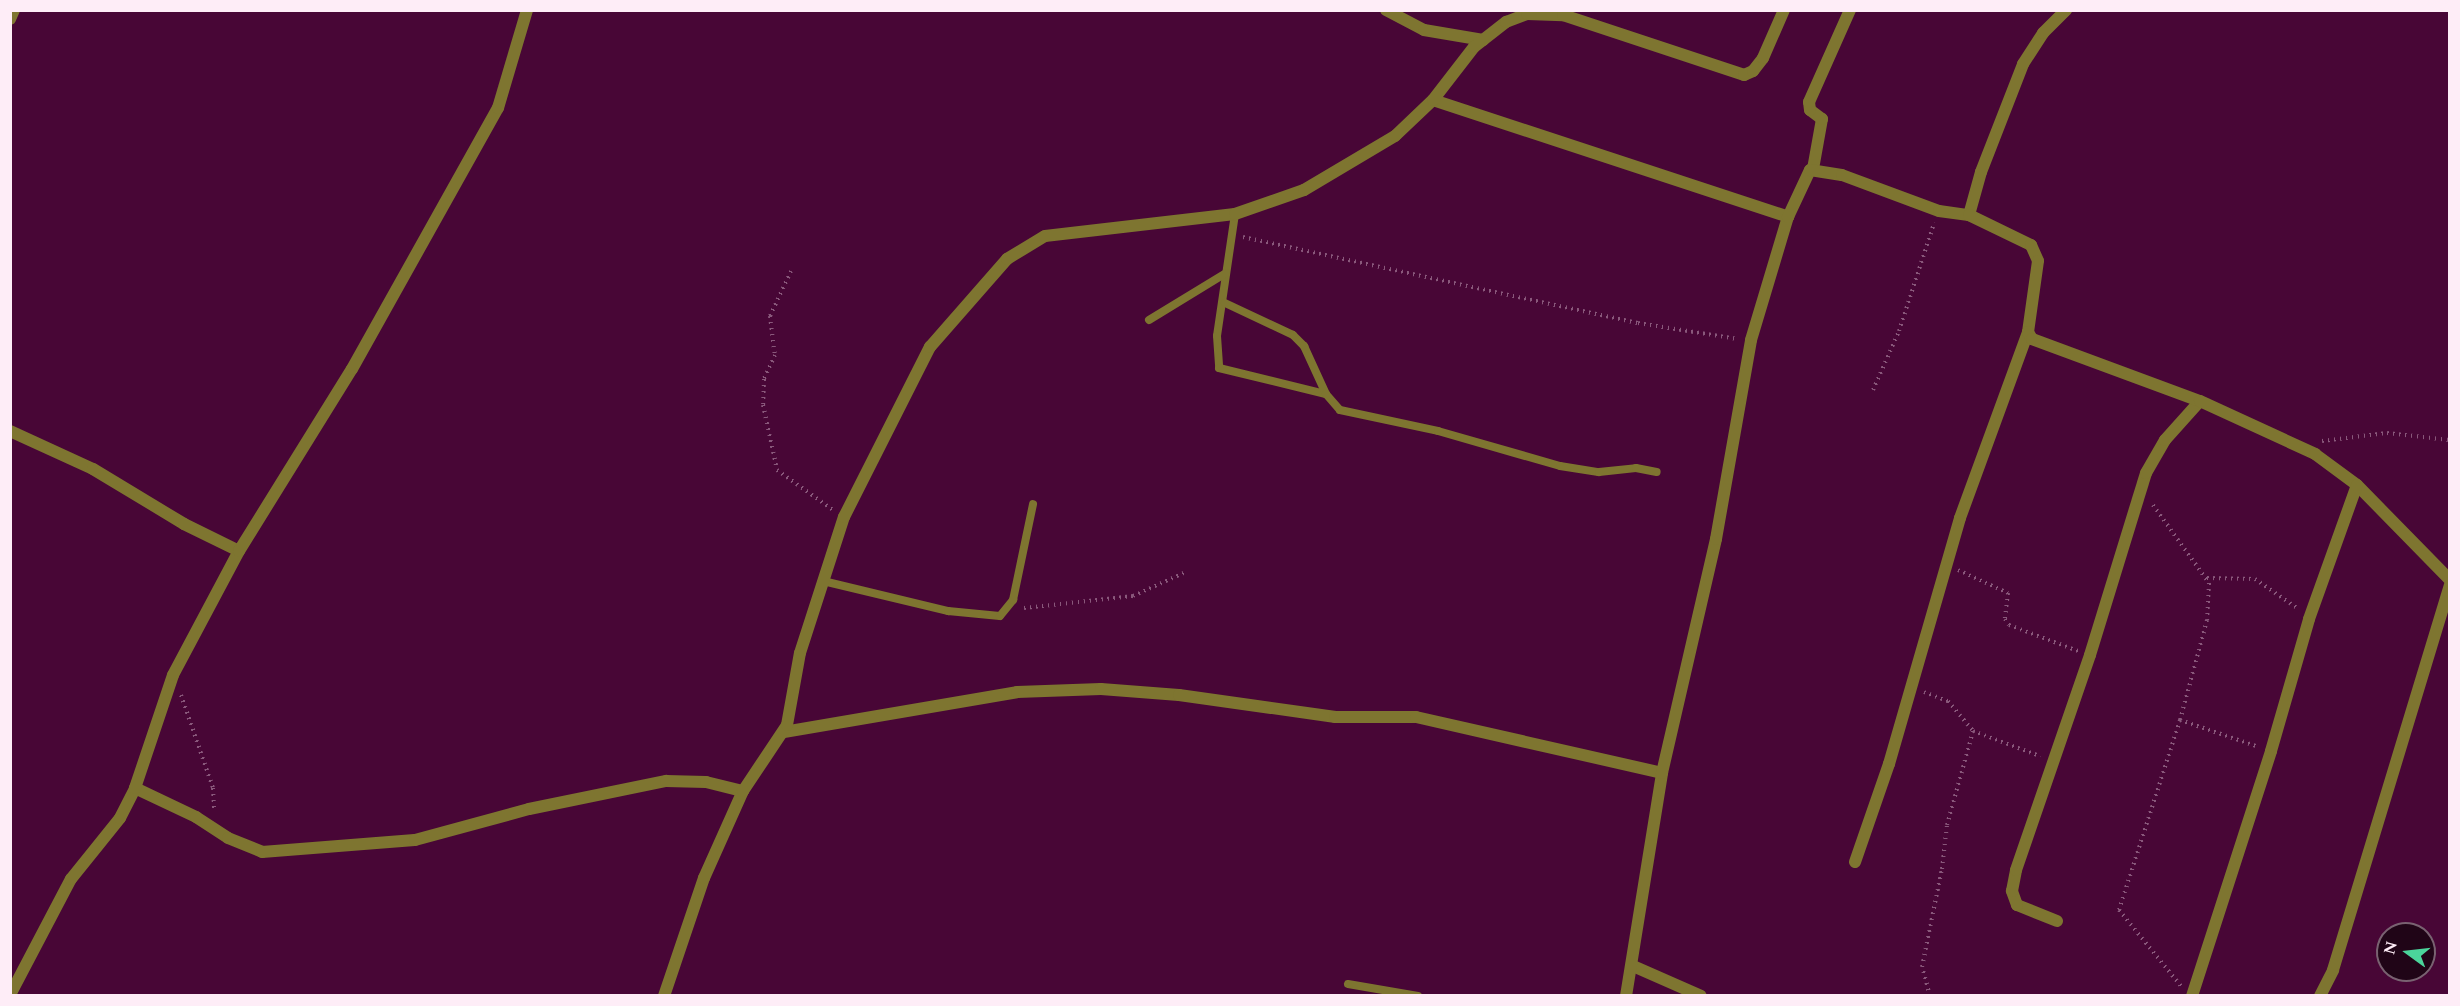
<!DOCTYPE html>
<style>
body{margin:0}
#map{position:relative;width:2460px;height:1006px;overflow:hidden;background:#480636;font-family:Spectral,serif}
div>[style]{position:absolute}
.path>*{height:4px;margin-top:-2px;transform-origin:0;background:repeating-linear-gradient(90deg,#89587b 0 1.5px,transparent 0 6px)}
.service>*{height:8px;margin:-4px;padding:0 4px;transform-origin:4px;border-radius:4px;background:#7e7530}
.minor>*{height:12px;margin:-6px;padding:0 6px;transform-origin:6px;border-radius:6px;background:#7e7530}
span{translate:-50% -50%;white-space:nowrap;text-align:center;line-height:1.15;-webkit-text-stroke:5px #200517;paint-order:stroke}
.frame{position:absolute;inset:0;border:12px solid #feedf7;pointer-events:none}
.north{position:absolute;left:2376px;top:922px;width:60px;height:60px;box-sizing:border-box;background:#200517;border:2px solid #796271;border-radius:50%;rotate:285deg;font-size:16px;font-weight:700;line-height:24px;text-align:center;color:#feedf7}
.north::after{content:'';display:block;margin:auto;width:21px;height:27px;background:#4bd49b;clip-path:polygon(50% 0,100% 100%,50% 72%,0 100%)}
</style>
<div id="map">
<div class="path">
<i style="left:1243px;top:237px;width:404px;rotate:12.3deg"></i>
<i style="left:1638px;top:323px;width:101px;rotate:9.1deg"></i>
<i style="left:791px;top:271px;width:50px;rotate:115deg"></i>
<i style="left:770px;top:316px;width:39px;rotate:83deg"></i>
<i style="left:775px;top:355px;width:26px;rotate:115deg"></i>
<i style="left:764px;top:379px;width:26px;rotate:92deg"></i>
<i style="left:763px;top:405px;width:66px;rotate:77.8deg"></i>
<i style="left:777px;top:470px;width:69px;rotate:35.5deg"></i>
<i style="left:1873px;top:390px;width:64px;rotate:-66.2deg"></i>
<i style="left:1899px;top:331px;width:114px;rotate:-72deg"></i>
<i style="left:2322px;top:441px;width:65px;rotate:-7deg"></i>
<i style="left:2387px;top:433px;width:63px;rotate:6.3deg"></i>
<i style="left:2153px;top:505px;width:96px;rotate:54.3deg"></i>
<i style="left:2209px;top:583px;width:37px;rotate:93deg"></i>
<i style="left:2207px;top:620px;width:104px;rotate:105.1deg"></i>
<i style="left:2180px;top:720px;width:200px;rotate:107.8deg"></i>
<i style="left:2119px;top:910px;width:98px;rotate:50.8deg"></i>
<i style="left:1958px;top:570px;width:55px;rotate:24.7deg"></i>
<i style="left:2008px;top:593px;width:26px;rotate:97deg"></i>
<i style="left:2005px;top:619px;width:7px;rotate:56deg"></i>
<i style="left:2009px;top:625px;width:74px;rotate:20.6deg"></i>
<i style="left:2207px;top:578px;width:48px;rotate:1.2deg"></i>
<i style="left:2255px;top:579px;width:51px;rotate:34.6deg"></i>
<i style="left:1024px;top:608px;width:110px;rotate:-6.3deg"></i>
<i style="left:1133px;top:596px;width:58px;rotate:-24.4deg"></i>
<i style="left:1924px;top:692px;width:26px;rotate:21deg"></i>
<i style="left:1948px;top:701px;width:39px;rotate:50deg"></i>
<i style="left:1973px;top:731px;width:72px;rotate:20.5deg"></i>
<i style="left:181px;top:695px;width:98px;rotate:71deg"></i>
<i style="left:213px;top:788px;width:22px;rotate:87deg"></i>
<i style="left:2180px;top:720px;width:83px;rotate:18.9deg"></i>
<i style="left:1930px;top:996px;width:30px;rotate:-105deg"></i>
<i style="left:1922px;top:967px;width:100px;rotate:-78.5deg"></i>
<i style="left:1942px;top:869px;width:44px;rotate:-83.5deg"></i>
<i style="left:1947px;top:825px;width:98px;rotate:-74.5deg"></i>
</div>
<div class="service">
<i style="left:1235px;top:214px;width:123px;rotate:98.4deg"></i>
<i style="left:1217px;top:336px;width:32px;rotate:86deg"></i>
<i style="left:1219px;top:368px;width:110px;rotate:13.7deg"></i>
<i style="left:1225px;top:303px;width:75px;rotate:25.2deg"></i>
<i style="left:1293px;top:335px;width:16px;rotate:45deg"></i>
<i style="left:1304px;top:346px;width:53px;rotate:65.4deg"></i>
<i style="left:1326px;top:394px;width:21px;rotate:49deg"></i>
<i style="left:1340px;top:410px;width:100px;rotate:12.1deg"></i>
<i style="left:1438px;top:431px;width:127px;rotate:16deg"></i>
<i style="left:1560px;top:466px;width:39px;rotate:9deg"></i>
<i style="left:1599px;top:472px;width:37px;rotate:-6deg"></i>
<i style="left:1636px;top:468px;width:21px;rotate:11deg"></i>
<i style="left:1149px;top:320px;width:90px;rotate:-31.4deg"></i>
<i style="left:823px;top:581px;width:129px;rotate:13.5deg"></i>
<i style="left:948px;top:611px;width:52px;rotate:5.5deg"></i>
<i style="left:1000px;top:616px;width:21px;rotate:-51deg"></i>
<i style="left:1013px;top:600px;width:98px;rotate:-78.2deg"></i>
<i style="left:1348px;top:984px;width:71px;rotate:9.7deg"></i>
</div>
<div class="minor">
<i style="left:1386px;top:10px;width:43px;rotate:27.8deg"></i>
<i style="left:1424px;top:30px;width:60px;rotate:9.6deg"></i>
<i style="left:10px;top:19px;width:10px;rotate:-66deg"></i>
<i style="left:1433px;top:100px;width:374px;rotate:18.2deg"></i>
<i style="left:1813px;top:169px;width:51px;rotate:-79.8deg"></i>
<i style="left:1822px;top:119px;width:15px;rotate:-143deg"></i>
<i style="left:1810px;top:110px;width:8px;rotate:-97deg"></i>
<i style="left:1809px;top:102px;width:101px;rotate:-66deg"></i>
<i style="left:1969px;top:215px;width:45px;rotate:-74.4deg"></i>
<i style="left:1981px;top:172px;width:116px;rotate:-68.7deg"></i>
<i style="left:2023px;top:64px;width:37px;rotate:-57deg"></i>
<i style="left:2043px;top:33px;width:33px;rotate:-45deg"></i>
<i style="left:10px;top:431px;width:91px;rotate:24.6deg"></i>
<i style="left:93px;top:469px;width:106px;rotate:31.1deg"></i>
<i style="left:184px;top:524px;width:61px;rotate:26.1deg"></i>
<i style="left:784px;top:732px;width:236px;rotate:-9.7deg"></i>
<i style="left:1017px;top:692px;width:84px;rotate:-2deg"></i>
<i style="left:1101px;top:689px;width:78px;rotate:4.4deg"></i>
<i style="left:1179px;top:695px;width:158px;rotate:8deg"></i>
<i style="left:1335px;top:717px;width:81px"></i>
<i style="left:1416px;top:717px;width:252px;rotate:12.8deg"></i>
<i style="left:135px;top:788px;width:68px;rotate:25.4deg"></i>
<i style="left:196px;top:817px;width:38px;rotate:33deg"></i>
<i style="left:228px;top:838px;width:37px;rotate:22deg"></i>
<i style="left:262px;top:852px;width:153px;rotate:-4.5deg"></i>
<i style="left:415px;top:840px;width:118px;rotate:-15.2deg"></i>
<i style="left:529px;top:809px;width:140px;rotate:-11.6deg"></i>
<i style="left:666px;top:781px;width:40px;rotate:1.4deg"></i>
<i style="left:706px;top:782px;width:38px;rotate:14deg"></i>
<i style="left:1855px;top:862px;width:104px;rotate:-70.9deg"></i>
<i style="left:1889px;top:764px;width:256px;rotate:-73.9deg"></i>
<i style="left:1960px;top:518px;width:198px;rotate:-69.9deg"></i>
<i style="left:2057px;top:921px;width:43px;rotate:-158.2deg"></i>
<i style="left:2017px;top:905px;width:15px;rotate:-110deg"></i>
<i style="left:2012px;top:891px;width:21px;rotate:-79deg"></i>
<i style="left:2016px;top:870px;width:227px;rotate:-71deg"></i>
<i style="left:2090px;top:655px;width:190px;rotate:-72.9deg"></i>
<i style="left:2146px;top:473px;width:38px;rotate:-60deg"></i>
<i style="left:2165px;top:440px;width:52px;rotate:-48.1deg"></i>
<i style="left:1633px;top:966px;width:74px;rotate:23.8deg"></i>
<i style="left:10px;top:995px;width:131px;rotate:-62.3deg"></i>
<i style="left:71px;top:879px;width:78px;rotate:-51.2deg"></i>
<i style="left:120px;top:818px;width:34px;rotate:-63deg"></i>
<i style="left:135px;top:788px;width:119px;rotate:-71.4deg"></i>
<i style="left:173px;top:675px;width:140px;rotate:-62deg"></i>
<i style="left:239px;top:551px;width:214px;rotate:-58.2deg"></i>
<i style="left:352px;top:369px;width:299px;rotate:-60.8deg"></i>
<i style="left:498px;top:108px;width:102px;rotate:-73.5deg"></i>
<i style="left:664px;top:996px;width:125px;rotate:-71.3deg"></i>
<i style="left:704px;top:878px;width:95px;rotate:-65.9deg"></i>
<i style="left:743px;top:791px;width:79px;rotate:-56.3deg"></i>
<i style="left:787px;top:725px;width:73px;rotate:-79.8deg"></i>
<i style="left:800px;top:653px;width:143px;rotate:-72.1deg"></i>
<i style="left:844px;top:517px;width:191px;rotate:-63.2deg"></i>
<i style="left:930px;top:347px;width:117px;rotate:-48.8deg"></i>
<i style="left:1007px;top:259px;width:44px;rotate:-31.2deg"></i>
<i style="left:1045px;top:236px;width:191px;rotate:-6.6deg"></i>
<i style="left:1235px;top:214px;width:73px;rotate:-19.2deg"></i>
<i style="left:1304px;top:190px;width:106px;rotate:-30.7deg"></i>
<i style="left:1395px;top:136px;width:52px;rotate:-43.5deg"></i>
<i style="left:1433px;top:100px;width:67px;rotate:-52.3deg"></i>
<i style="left:1474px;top:47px;width:41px;rotate:-38deg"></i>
<i style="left:1506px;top:22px;width:22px;rotate:-21deg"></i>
<i style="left:1527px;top:14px;width:36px;rotate:2deg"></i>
<i style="left:1563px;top:15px;width:191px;rotate:18.3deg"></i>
<i style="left:1744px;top:75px;width:10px;rotate:-24deg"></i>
<i style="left:1753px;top:71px;width:16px;rotate:-52deg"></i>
<i style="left:1763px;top:58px;width:52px;rotate:-66.4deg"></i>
<i style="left:1626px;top:996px;width:226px;rotate:-80.8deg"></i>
<i style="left:1662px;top:773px;width:240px;rotate:-77deg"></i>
<i style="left:1716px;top:539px;width:202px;rotate:-80deg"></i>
<i style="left:1751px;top:340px;width:128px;rotate:-73.3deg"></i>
<i style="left:1788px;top:217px;width:52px;rotate:-64.9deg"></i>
<i style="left:1810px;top:170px;width:32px;rotate:9deg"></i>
<i style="left:1842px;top:175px;width:103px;rotate:20.4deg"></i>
<i style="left:1939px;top:211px;width:30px;rotate:8deg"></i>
<i style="left:1969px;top:215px;width:69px;rotate:25.8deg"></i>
<i style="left:2031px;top:245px;width:17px;rotate:66deg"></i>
<i style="left:2038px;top:261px;width:72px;rotate:98deg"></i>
<i style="left:2028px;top:332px;width:8px;rotate:60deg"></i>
<i style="left:2032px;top:339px;width:179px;rotate:20.3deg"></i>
<i style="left:2200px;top:401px;width:127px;rotate:24.7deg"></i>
<i style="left:2315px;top:454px;width:52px;rotate:36.4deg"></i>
<i style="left:2357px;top:485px;width:133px;rotate:45.6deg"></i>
<i style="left:2192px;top:996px;width:257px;rotate:-72.1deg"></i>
<i style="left:2271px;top:751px;width:137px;rotate:-73.9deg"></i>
<i style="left:2309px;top:619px;width:142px;rotate:-70.3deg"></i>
<i style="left:2320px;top:996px;width:29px;rotate:-63deg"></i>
<i style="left:2333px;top:970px;width:402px;rotate:-73.1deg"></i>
</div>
<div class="frame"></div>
<div class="north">N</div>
</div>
